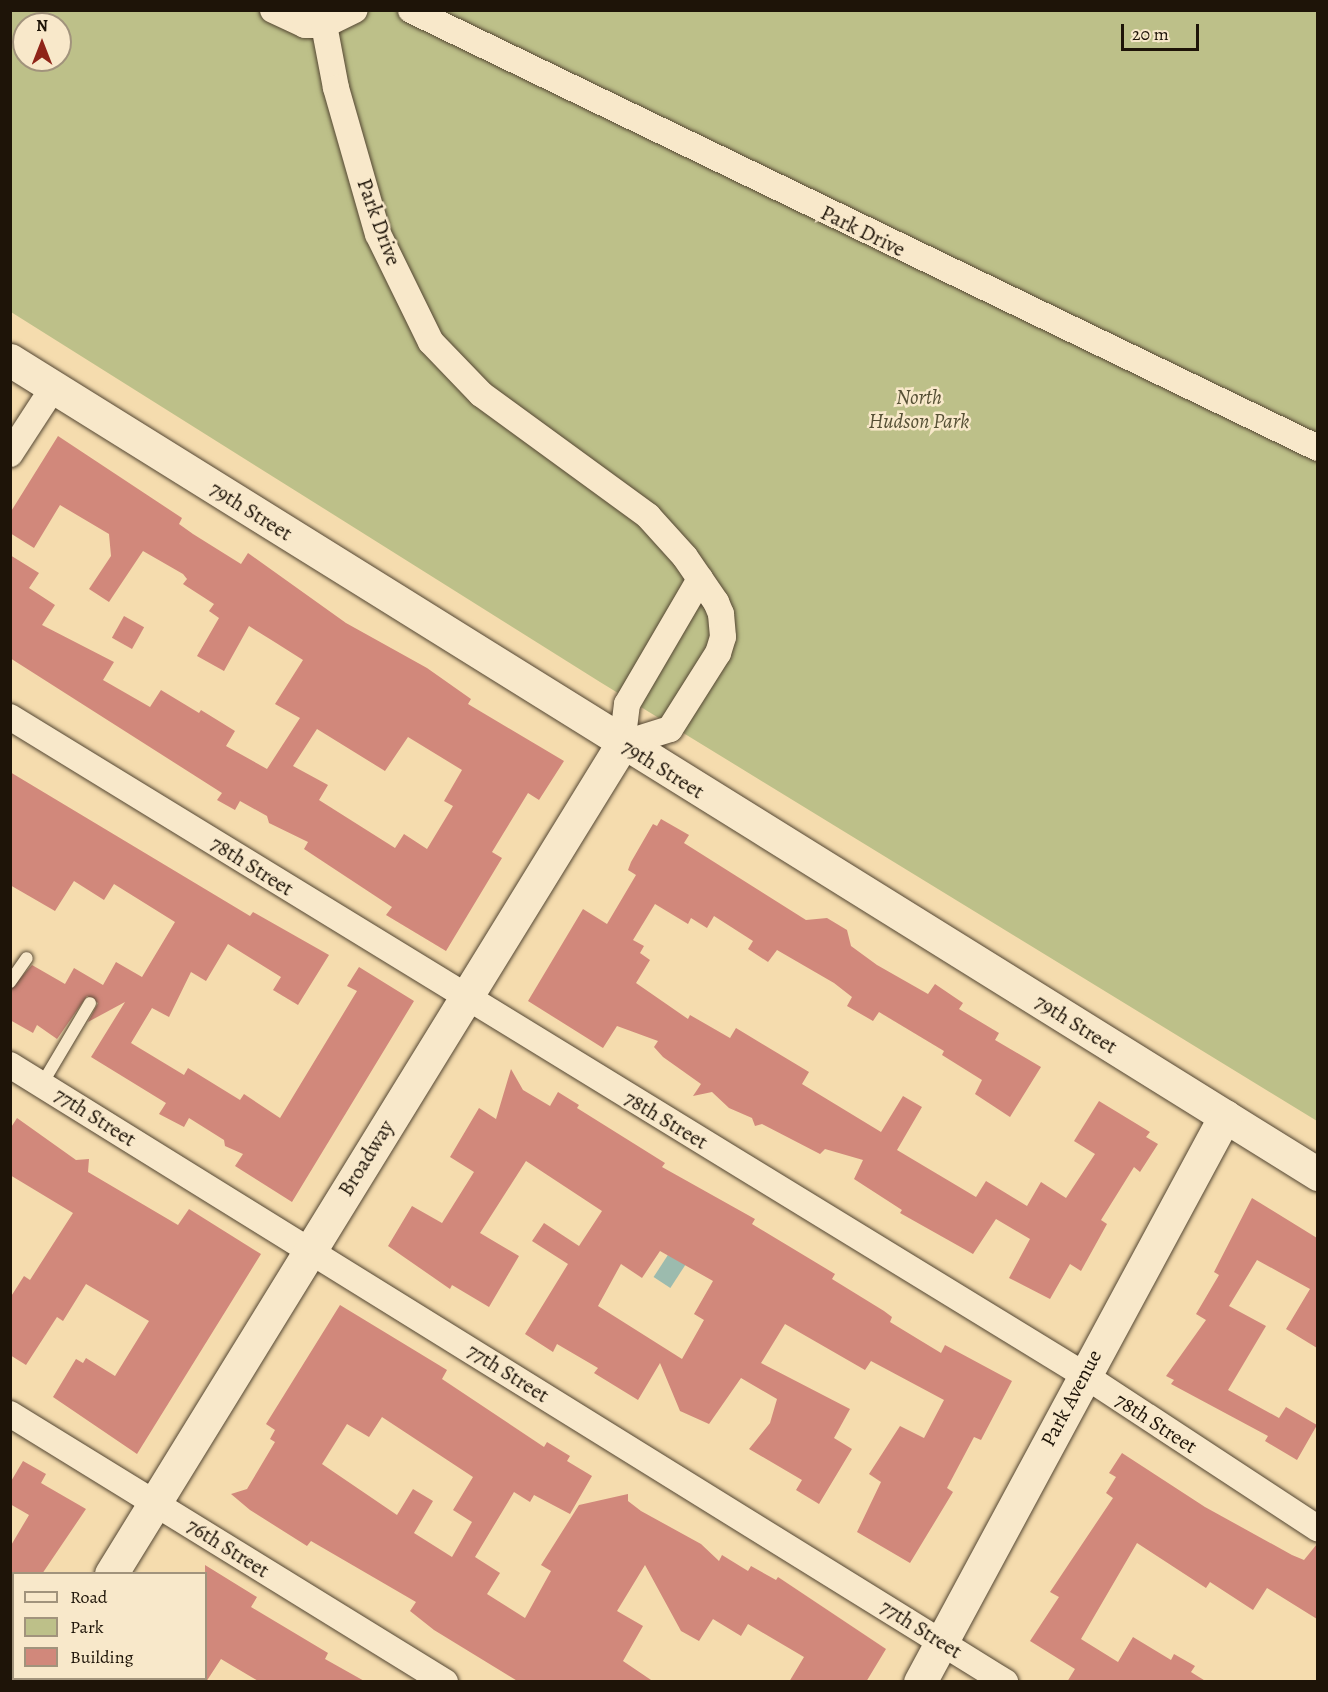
<!DOCTYPE html>
<style>
body{margin:0}
#map{position:relative;width:1328px;height:1692px;overflow:hidden;background:#f5dcae;font-family:Alegreya,serif}
div>[style]{position:absolute}
.green>*{inset:0;background:#bdc089}
.water>*{inset:0;background:#9cbbae;transform-origin:0 0}
.building>*{inset:0;background:#d1887b;transform-origin:0 0}
.roads{filter:drop-shadow(0 0 2px #544632) drop-shadow(0 0 2px #544632)}
.lane>*{height:12px;margin:-6px;padding:0 6px;transform-origin:6px;border-radius:6px;background:#f8e8ca}
.street>*{height:26px;margin:-13px;padding:0 13px;transform-origin:13px;border-radius:13px;background:#f8e8ca}
.secondary>*{height:33px;margin:-16.5px;padding:0 16.5px;transform-origin:16.5px;border-radius:16.5px;background:#f8e8ca}
span{translate:-50% -50%;white-space:nowrap;text-align:center;line-height:1.15;-webkit-text-stroke:5px #f8e8ca;paint-order:stroke}
.street-label{font-size:21px;color:#1e1408}
.park-label{font-size:21px;color:#565035;font-style:italic}
.frame{position:absolute;inset:0;border:12px solid #1e1408;pointer-events:none}
.legend{position:absolute;left:12px;top:1572px;width:195px;height:108px;box-sizing:border-box;background:#f8e8ca;border:2px solid #a1937c;margin:0;padding:8px 10px;list-style:none;font-size:18px;color:#1e1408}
.legend li{display:flex;align-items:center;gap:12px;height:30px}
.legend b{width:30px;border:2px solid #a1937c}
.north{position:absolute;left:12px;top:12px;width:60px;height:60px;box-sizing:border-box;background:#f8e8ca;border:2px solid #a1937c;border-radius:50%;rotate:0deg;font-size:16px;font-weight:700;line-height:24px;text-align:center;color:#1e1408}
.north::after{content:'';display:block;margin:auto;width:21px;height:27px;background:#8f2418;clip-path:polygon(50% 0,100% 100%,50% 72%,0 100%)}
.scale{position:absolute;left:1121px;top:24px;width:78px;height:27px;box-sizing:border-box;border:3px solid #1e1408;border-top:0;padding-left:8px;font-size:18px;line-height:21px;white-space:nowrap;color:#1e1408;-webkit-text-stroke:4px #f8e8ca;paint-order:stroke}
</style>
<div id="map">
<div class="green">
<i style="clip-path:polygon(evenodd,10px 11px,1317px 11px,1317px 1121px,600px 682px,11px 312px,10px 11px,24px 24px,60px 24px,60px 60px,24px 60px,24px 24px)"></i>
</div>
<div class="water">
<i style="left:677px;top:1241px;width:20px;height:43px;rotate:33deg"></i>
</div>
<div class="building">
<i style="clip-path:polygon(evenodd,58px 436px,182px 518px,179px 524px,193px 534px,241px 564px,248px 553px,346px 623px,427px 668px,471px 699px,468px 704px,564px 761px,539px 800px,528px 793px,492px 852px,502px 858px,446px 951px,386px 915px,392px 907px,304px 849px,308px 842px,269px 823px,267px 816px,240px 801px,235px 810px,217px 800px,222px 793px,10px 658px,10px 555px,39px 573px,29px 588px,55px 605px,42px 625px,114px 662px,103px 680px,150px 707px,161px 690px,199px 713px,201px 710px,235px 731px,226px 746px,267px 769px,300px 718px,275px 704px,303px 660px,273px 641px,249px 626px,224px 671px,197px 656px,219px 618px,209px 611px,214px 604px,183px 584px,187px 579px,183px 574px,143px 551px,109px 602px,89px 589px,111px 556px,109px 534px,60px 505px,34px 548px,10px 533px,10px 513px,58px 436px,317px 729px,385px 771px,408px 737px,462px 770px,444px 801px,453px 806px,427px 849px,404px 834px,395px 848px,319px 800px,328px 785px,293px 766px,317px 729px)"></i>
<i style="left:124px;top:616px;width:23px;height:25px;rotate:29deg"></i>
<i style="clip-path:polygon(10px 772px,250px 916px,253px 912px,329px 955px,298px 1005px,273px 990px,281px 977px,228px 944px,206px 981px,191px 972px,169px 1017px,152px 1008px,131px 1043px,184px 1075px,188px 1068px,240px 1100px,244px 1094px,280px 1118px,357px 991px,347px 986px,359px 967px,414px 1001px,292px 1202px,235px 1166px,243px 1154px,225px 1146px,224px 1140px,189px 1118px,184px 1127px,159px 1114px,166px 1103px,91px 1057px,125px 1002px,88px 1022px,98px 1003px,87px 996px,57px 1039px,37px 1025px,33px 1033px,10px 1020px,10px 990px,32px 965px,65px 984px,74px 968px,103px 985px,116px 962px,142px 977px,175px 922px,114px 884px,104px 900px,74px 881px,55px 911px,10px 885px)"></i>
<i style="clip-path:polygon(661px 819px,689px 835px,684px 843px,806px 920px,827px 918px,847px 930px,851px 946px,877px 965px,928px 994px,935px 984px,963px 1003px,959px 1009px,999px 1033px,995px 1040px,1041px 1067px,1010px 1117px,975px 1094px,982px 1080px,942px 1055px,944px 1051px,879px 1012px,873px 1021px,847px 1006px,852px 997px,834px 983px,777px 950px,768px 962px,748px 949px,753px 941px,714px 916px,707px 928px,691px 918px,688px 924px,655px 904px,633px 940px,644px 946px,640px 953px,650px 960px,636px 983px,688px 1019px,690px 1015px,730px 1038px,736px 1028px,809px 1072px,802px 1084px,881px 1132px,903px 1096px,922px 1107px,897px 1150px,976px 1197px,986px 1181px,1027px 1206px,1041px 1182px,1066px 1198px,1095px 1154px,1074px 1141px,1099px 1101px,1150px 1132px,1146px 1137px,1158px 1144px,1140px 1172px,1134px 1167px,1101px 1220px,1107px 1224px,1081px 1271px,1070px 1264px,1050px 1299px,1009px 1278px,1030px 1239px,996px 1219px,973px 1254px,900px 1213px,902px 1210px,854px 1179px,863px 1160px,825px 1149px,820px 1154px,762px 1124px,755px 1126px,752px 1118px,729px 1108px,712px 1092px,693px 1096px,701px 1084px,663px 1057px,654px 1047px,658px 1041px,617px 1026px,603px 1048px,528px 1001px,583px 909px,607px 924px,636px 875px,628px 870px,631px 862px,653px 824px,657px 826px)"></i>
<i style="clip-path:polygon(evenodd,511px 1069px,523px 1090px,550px 1106px,558px 1092px,579px 1105px,577px 1108px,665px 1163px,662px 1167px,755px 1219px,752px 1224px,835px 1274px,832px 1279px,884px 1311px,892px 1317px,890px 1322px,941px 1353px,945px 1345px,1012px 1381px,981px 1440px,974px 1437px,947px 1488px,953px 1492px,910px 1563px,857px 1532px,881px 1482px,869px 1474px,900px 1426px,924px 1438px,944px 1400px,871px 1361px,865px 1370px,785px 1324px,761px 1363px,850px 1409px,834px 1438px,852px 1449px,819px 1504px,796px 1490px,802px 1480px,749px 1449px,770px 1423px,777px 1399px,741px 1378px,709px 1424px,680px 1411px,660px 1363px,638px 1400px,594px 1373px,598px 1368px,557px 1344px,553px 1352px,525px 1334px,568px 1264px,532px 1241px,544px 1223px,579px 1246px,602px 1211px,526px 1161px,480px 1233px,519px 1256px,489px 1307px,452px 1285px,450px 1289px,388px 1246px,412px 1206px,442px 1223px,474px 1172px,450px 1157px,479px 1108px,496px 1119px,511px 1069px,660px 1251px,713px 1281px,694px 1314px,704px 1320px,682px 1359px,598px 1306px,621px 1264px,642px 1278px,660px 1251px)"></i>
<i style="clip-path:polygon(17px 1118px,76px 1160px,89px 1159px,88px 1172px,178px 1225px,189px 1209px,261px 1254px,137px 1454px,53px 1397px,76px 1359px,83px 1363px,86px 1358px,115px 1376px,149px 1321px,86px 1284px,63px 1321px,57px 1317px,26px 1365px,10px 1355px,10px 1298px,24px 1276px,30px 1280px,73px 1213px,10px 1175px,10px 1129px)"></i>
<i style="clip-path:polygon(1252px 1198px,1317px 1238px,1317px 1348px,1286px 1329px,1310px 1289px,1257px 1260px,1229px 1306px,1266px 1326px,1228px 1390px,1279px 1418px,1286px 1407px,1317px 1425px,1297px 1460px,1265px 1441px,1268px 1436px,1171px 1384px,1174px 1380px,1166px 1376px,1206px 1320px,1196px 1314px,1219px 1275px,1214px 1272px)"></i>
<i style="clip-path:polygon(evenodd,340px 1305px,447px 1370px,442px 1379px,544px 1447px,547px 1442px,570px 1456px,567px 1461px,592px 1476px,570px 1514px,534px 1495px,530px 1502px,514px 1492px,475px 1557px,500px 1573px,487px 1594px,525px 1618px,551px 1571px,541px 1565px,579px 1505px,628px 1494px,628px 1501px,641px 1511px,701px 1544px,719px 1561px,722px 1555px,748px 1571px,751px 1566px,776px 1580px,778px 1577px,886px 1649px,866px 1682px,789px 1682px,804px 1657px,748px 1624px,741px 1636px,713px 1619px,699px 1641px,681px 1631px,645px 1565px,617px 1611px,643px 1626px,623px 1661px,654px 1682px,519px 1682px,434px 1630px,410px 1611px,416px 1602px,311px 1541px,307px 1546px,250px 1510px,231px 1494px,247px 1489px,275px 1442px,270px 1439px,275px 1430px,266px 1424px,340px 1305px,382px 1417px,473px 1477px,453px 1510px,472px 1522px,452px 1557px,414px 1533px,433px 1501px,413px 1489px,397px 1515px,322px 1464px,347px 1424px,369px 1437px,382px 1417px)"></i>
<i style="clip-path:polygon(1122px 1453px,1205px 1507px,1292px 1555px,1304px 1560px,1317px 1544px,1317px 1619px,1267px 1588px,1253px 1610px,1210px 1582px,1206px 1588px,1137px 1543px,1081px 1639px,1118px 1662px,1133px 1637px,1171px 1660px,1174px 1654px,1195px 1666px,1191px 1672px,1207px 1682px,1067px 1682px,1075px 1669px,1030px 1641px,1059px 1597px,1050px 1592px,1113px 1498px,1106px 1493px,1116px 1477px,1109px 1473px)"></i>
<i style="clip-path:polygon(23px 1461px,46px 1474px,41px 1483px,86px 1509px,42px 1574px,10px 1574px,10px 1547px,29px 1515px,10px 1504px,10px 1483px)"></i>
<i style="clip-path:polygon(205px 1565px,257px 1597px,251px 1607px,328px 1653px,325px 1659px,366px 1682px,260px 1682px,221px 1659px,206px 1682px)"></i>
</div>
<div class="roads">
<div class="lane">
<i style="left:10px;top:982px;width:29px;rotate:-55deg"></i>
<i style="left:42px;top:1084px;width:94px;rotate:-59.3deg"></i>
</div>
<div class="street">
<i style="left:273px;top:10px;width:35px;rotate:25deg"></i>
<i style="left:305px;top:25px;width:19px"></i>
<i style="left:324px;top:25px;width:34px;rotate:-26deg"></i>
<i style="left:411px;top:10px;width:1007px;rotate:25.78deg"></i>
<i style="left:324px;top:25px;width:64px;rotate:79.2deg"></i>
<i style="left:336px;top:88px;width:152px;rotate:74deg"></i>
<i style="left:378px;top:234px;width:120px;rotate:63.9deg"></i>
<i style="left:431px;top:342px;width:72px;rotate:46.1deg"></i>
<i style="left:481px;top:394px;width:207px;rotate:36.1deg"></i>
<i style="left:648px;top:516px;width:55px;rotate:47.9deg"></i>
<i style="left:685px;top:557px;width:55px;rotate:55.4deg"></i>
<i style="left:716px;top:602px;width:13px;rotate:67deg"></i>
<i style="left:721px;top:614px;width:23px;rotate:85deg"></i>
<i style="left:723px;top:637px;width:17px;rotate:107deg"></i>
<i style="left:718px;top:653px;width:90px;rotate:122.3deg"></i>
<i style="left:670px;top:729px;width:50px;rotate:162.6deg"></i>
<i style="left:622px;top:744px;width:40px;rotate:-82.9deg"></i>
<i style="left:627px;top:704px;width:145px;rotate:-59.7deg"></i>
<i style="left:10px;top:454px;width:79px;rotate:-56.9deg"></i>
<i style="left:10px;top:717px;width:1260px;rotate:31.49deg"></i>
<i style="left:1084px;top:1375px;width:280px;rotate:33.3deg"></i>
<i style="left:10px;top:1065px;width:1171px;rotate:31.8deg"></i>
<i style="left:10px;top:1414px;width:511px;rotate:31.64deg"></i>
</div>
<div class="secondary">
<i style="left:10px;top:360px;width:1541px;rotate:31.9deg"></i>
<i style="left:111px;top:1574px;width:975px;rotate:-58.38deg"></i>
<i style="left:45px;top:1682px;width:4px;rotate:-76deg"></i>
<i style="left:920px;top:1682px;width:643px;rotate:-61.68deg"></i>
</div>
</div>
<div class="street-label">
<span style="left:379px;top:222px;rotate:70deg">Park Drive</span>
<span style="left:863px;top:231px;rotate:26deg">Park Drive</span>
<span style="left:251px;top:511px;rotate:32deg">79th Street</span>
<span style="left:663px;top:769px;rotate:32deg">79th Street</span>
<span style="left:252px;top:866px;rotate:32deg">78th Street</span>
<span style="left:1076px;top:1024px;rotate:32deg">79th Street</span>
<span style="left:95px;top:1117px;rotate:32deg">77th Street</span>
<span style="left:666px;top:1120px;rotate:31deg">78th Street</span>
<span style="left:366px;top:1158px;rotate:-58deg">Broadway</span>
<span style="left:508px;top:1373px;rotate:32deg">77th Street</span>
<span style="left:1071px;top:1398px;rotate:-62deg">Park Avenue</span>
<span style="left:1156px;top:1423px;rotate:33deg">78th Street</span>
<span style="left:228px;top:1548px;rotate:32deg">76th Street</span>
<span style="left:921px;top:1629px;rotate:32deg">77th Street</span>
</div>
<div class="park-label">
<span style="left:919px;top:409px">North<br>Hudson Park</span>
</div>
<div class="frame"></div>
<ul class="legend">
<li><b style="height:8px;background:#f8e8ca"></b>Road</li>
<li><b style="height:16px;background:#bdc089"></b>Park</li>
<li><b style="height:16px;background:#d1887b"></b>Building</li>
</ul>
<div class="north">N</div>
<div class="scale">20 m</div>
</div>
